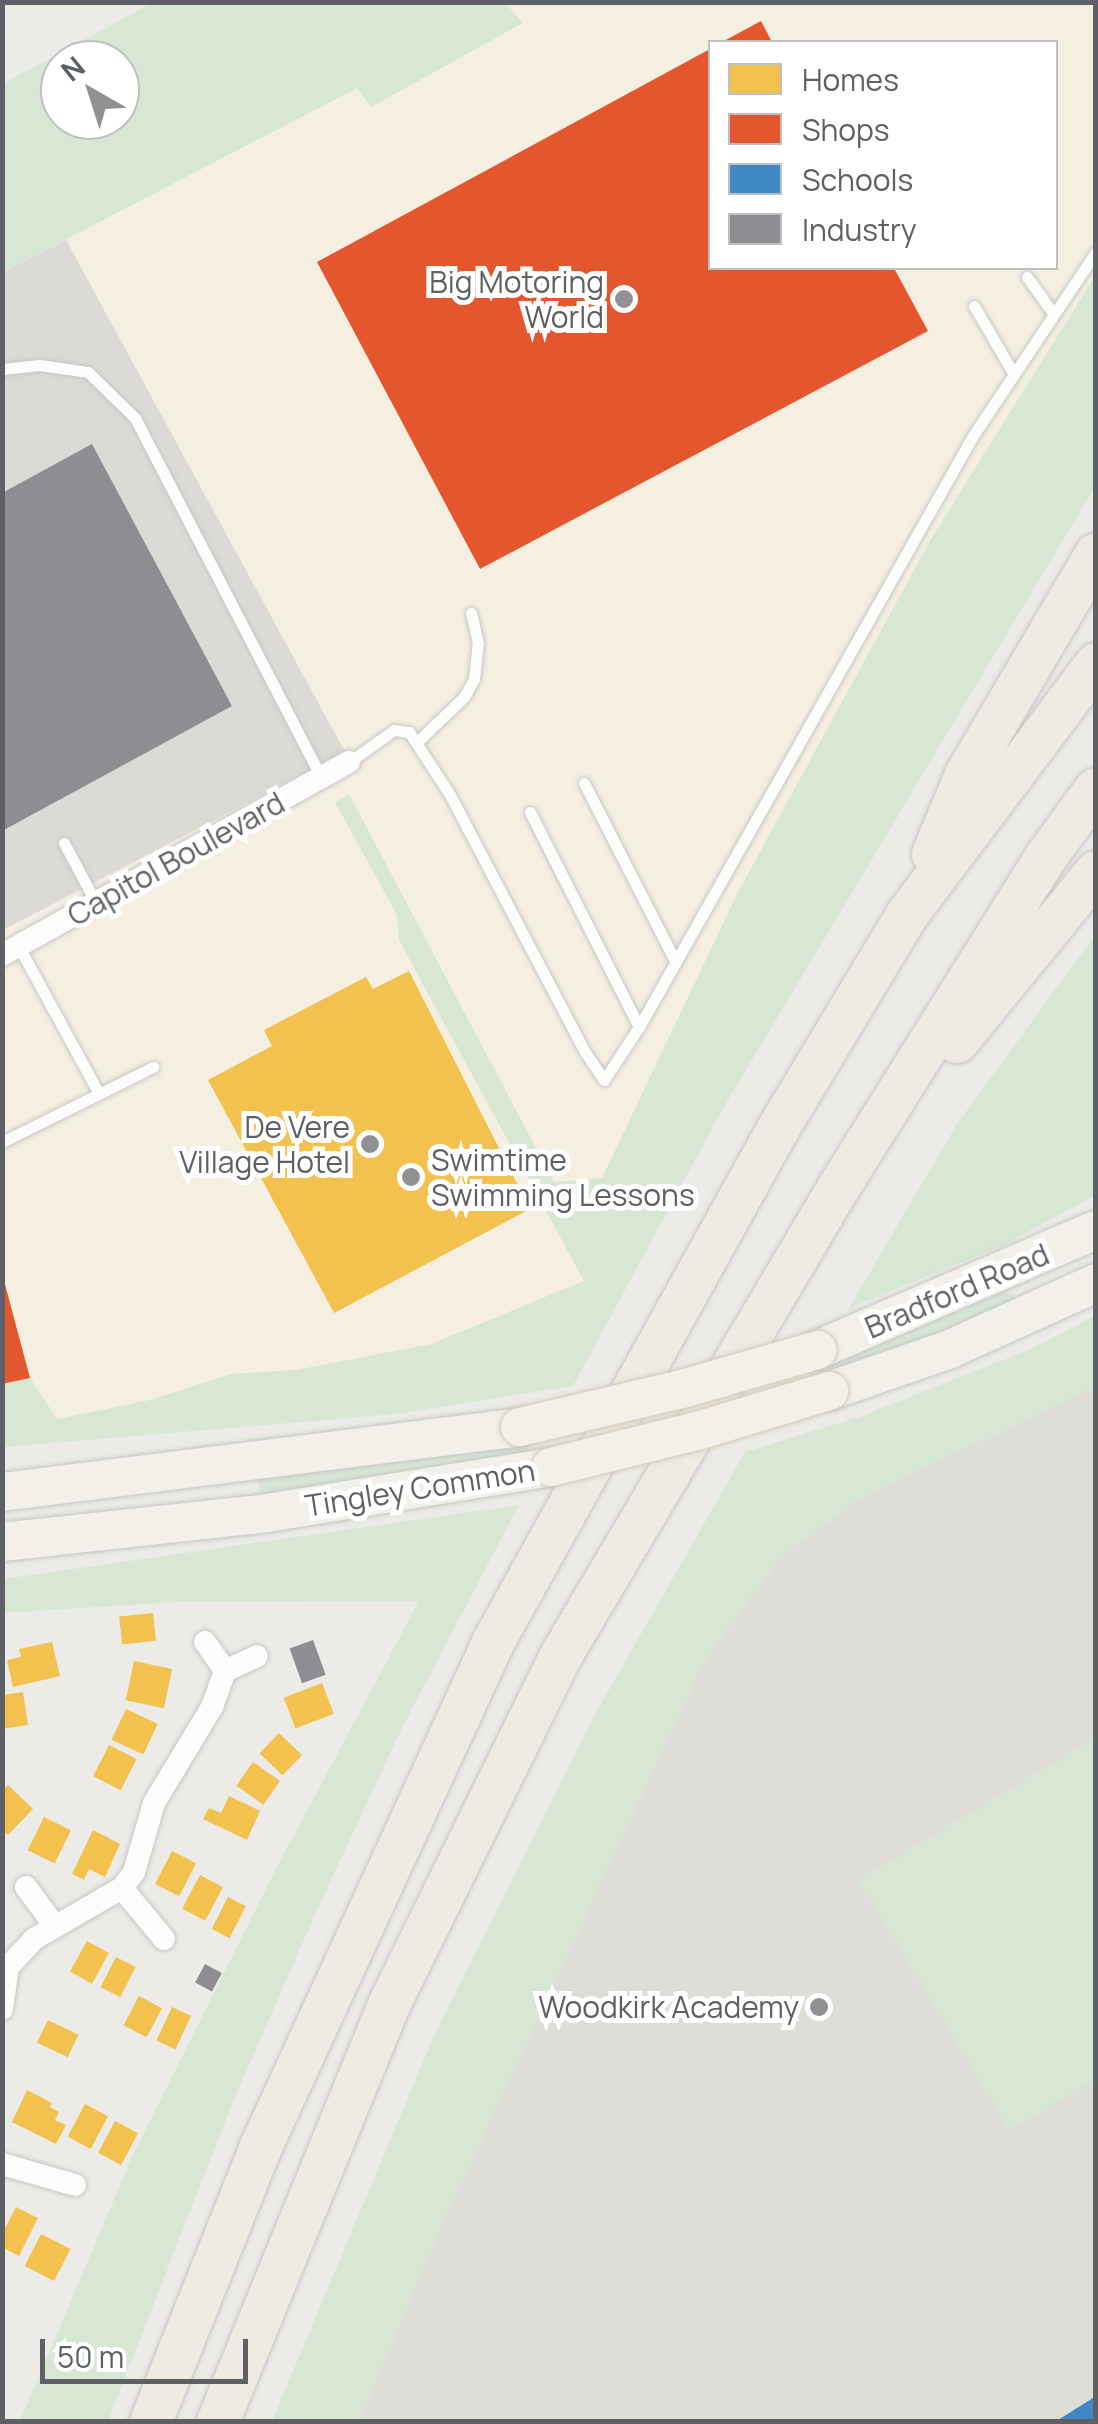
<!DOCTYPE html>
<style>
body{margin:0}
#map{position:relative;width:1098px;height:2424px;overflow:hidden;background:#ecebe7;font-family:Manrope,sans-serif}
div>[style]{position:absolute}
.commercial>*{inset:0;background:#f5efe2}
.industrial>*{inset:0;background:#dcdad7}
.education>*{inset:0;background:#dfddd7}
.green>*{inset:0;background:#d7e7d3}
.homes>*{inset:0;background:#f2c14e;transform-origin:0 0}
.shops>*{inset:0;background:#e4572e}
.schools>*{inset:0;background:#3f88c5}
.industry>*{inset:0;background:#8d8d92;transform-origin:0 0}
.roads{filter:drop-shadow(0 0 2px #c6c7c7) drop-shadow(0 0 2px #c6c7c7)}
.service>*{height:11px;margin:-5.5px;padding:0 5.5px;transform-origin:5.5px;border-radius:5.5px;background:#fcfcfb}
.minor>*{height:22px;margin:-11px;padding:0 11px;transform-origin:11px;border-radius:11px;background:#fcfcfb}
.primary>*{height:38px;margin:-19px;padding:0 19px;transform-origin:19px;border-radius:19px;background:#f2f0e9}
.motorway>*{height:42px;margin:-21px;padding:0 21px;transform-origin:21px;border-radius:21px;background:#efeae2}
.bridges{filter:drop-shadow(0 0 2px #d2c9b7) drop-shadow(0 0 2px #d2c9b7)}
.primary-bridge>*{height:38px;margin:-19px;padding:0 19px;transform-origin:19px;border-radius:19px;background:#f2f0e9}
.dots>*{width:28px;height:28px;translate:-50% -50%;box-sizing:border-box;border:5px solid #fff;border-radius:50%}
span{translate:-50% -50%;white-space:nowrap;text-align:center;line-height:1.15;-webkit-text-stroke:10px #fff;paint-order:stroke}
.poi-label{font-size:30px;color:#5d6165}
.right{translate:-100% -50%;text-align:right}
.left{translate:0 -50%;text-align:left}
.street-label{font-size:30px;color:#5d6165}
.frame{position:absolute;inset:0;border:5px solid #5d6165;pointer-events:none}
.legend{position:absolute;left:708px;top:40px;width:350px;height:230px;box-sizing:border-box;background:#fff;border:2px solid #bec0c1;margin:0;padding:12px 18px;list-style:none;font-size:30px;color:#5d6165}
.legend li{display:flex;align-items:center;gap:20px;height:50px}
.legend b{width:50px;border:2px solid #bec0c1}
.north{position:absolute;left:40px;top:40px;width:100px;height:100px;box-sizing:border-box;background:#fff;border:2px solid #bec0c1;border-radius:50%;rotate:321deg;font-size:28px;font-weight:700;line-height:40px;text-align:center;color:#5d6165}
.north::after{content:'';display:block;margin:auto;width:35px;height:45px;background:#8f9192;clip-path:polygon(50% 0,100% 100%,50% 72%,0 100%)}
.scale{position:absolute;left:40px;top:2339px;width:208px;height:45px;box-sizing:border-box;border:5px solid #5d6165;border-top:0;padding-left:12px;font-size:30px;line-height:35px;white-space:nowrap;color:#5d6165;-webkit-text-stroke:8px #fff;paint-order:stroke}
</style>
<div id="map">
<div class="commercial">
<i style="clip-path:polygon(evenodd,505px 3px,1095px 3px,1095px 276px,931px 539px,585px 1281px,431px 1344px,296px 1370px,231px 1374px,150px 1400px,56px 1419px,30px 1379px,3px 1384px,3px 272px,358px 88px,371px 107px,522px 22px,505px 3px,710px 42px,1056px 42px,1056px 268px,710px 268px,710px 42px)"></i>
</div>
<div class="industrial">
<i style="clip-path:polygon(66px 240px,345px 752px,3px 930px,3px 272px)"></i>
</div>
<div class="education">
<i style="clip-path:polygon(1095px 1387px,1095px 2421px,358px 2422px,445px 2218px,703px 1663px,782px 1556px,862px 1497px)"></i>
</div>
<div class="green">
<i style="clip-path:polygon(evenodd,152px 3px,505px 3px,523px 23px,371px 107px,357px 88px,3px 272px,3px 84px,152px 3px,120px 60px,120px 120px,60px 120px,60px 60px,120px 60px)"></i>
<i style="clip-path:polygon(1095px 276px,1095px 487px,725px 1105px,573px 1386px,396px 1414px,3px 1447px,3px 1384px,30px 1378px,57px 1419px,150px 1400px,231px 1374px,296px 1370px,431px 1344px,584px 1281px,399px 940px,397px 915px,335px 802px,349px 794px,554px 1182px,602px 1178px,738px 892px,931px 539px)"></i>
<i style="clip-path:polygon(1095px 935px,1095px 1195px,1004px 1245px,849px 1308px,957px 1124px)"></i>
<i style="clip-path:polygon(1003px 1291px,1014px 1295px,1010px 1308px,812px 1384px,832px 1359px)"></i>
<i style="clip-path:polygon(1095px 1316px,1095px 1387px,862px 1497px,782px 1556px,703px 1663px,445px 2218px,358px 2421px,272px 2421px,436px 2031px,598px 1709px,745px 1452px,862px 1416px,1029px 1350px)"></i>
<i style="clip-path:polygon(536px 1438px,524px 1456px,261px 1497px,258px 1477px)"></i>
<i style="clip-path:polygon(519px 1505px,402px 1728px,318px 1908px,234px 2099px,108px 2421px,20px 2421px,132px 2157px,277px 1867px,419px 1601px,176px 1602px,3px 1613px,3px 1579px)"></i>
<i style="clip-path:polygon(1095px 1738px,1095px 2079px,1009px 2131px,858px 1880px)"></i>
</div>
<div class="homes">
<i style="clip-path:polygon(409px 971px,530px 1209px,334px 1313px,208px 1080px,272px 1046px,264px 1030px,366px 977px,373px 989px)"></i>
<i style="left:153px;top:1613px;width:28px;height:34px;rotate:84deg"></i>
<i style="clip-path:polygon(52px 1642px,60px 1676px,13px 1687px,7px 1660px,21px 1657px,19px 1649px)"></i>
<i style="left:134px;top:1661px;width:39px;height:40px;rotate:12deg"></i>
<i style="left:322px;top:1683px;width:33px;height:41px;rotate:69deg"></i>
<i style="clip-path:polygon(23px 1692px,28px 1725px,2px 1729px,2px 1695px)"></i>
<i style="left:126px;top:1709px;width:35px;height:34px;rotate:25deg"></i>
<i style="left:279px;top:1733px;width:32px;height:28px;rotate:44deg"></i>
<i style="left:109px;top:1745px;width:31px;height:35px;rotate:27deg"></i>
<i style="left:253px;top:1762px;width:33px;height:29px;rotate:35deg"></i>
<i style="clip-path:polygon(8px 1785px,33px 1809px,8px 1835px,2px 1830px,2px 1791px)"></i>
<i style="clip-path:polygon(229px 1796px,260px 1811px,247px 1840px,203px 1819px,209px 1808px,221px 1813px)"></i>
<i style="left:44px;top:1817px;width:30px;height:37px;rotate:26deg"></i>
<i style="clip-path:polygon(93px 1830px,120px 1844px,105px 1877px,89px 1869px,84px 1880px,72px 1874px)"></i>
<i style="left:172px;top:1851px;width:27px;height:37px;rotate:27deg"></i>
<i style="left:200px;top:1875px;width:26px;height:38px;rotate:28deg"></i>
<i style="left:228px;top:1897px;width:20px;height:36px;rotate:27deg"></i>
<i style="left:87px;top:1941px;width:25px;height:35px;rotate:29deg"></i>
<i style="left:116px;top:1957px;width:22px;height:34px;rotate:27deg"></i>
<i style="left:139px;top:1996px;width:26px;height:33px;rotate:28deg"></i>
<i style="left:172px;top:2007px;width:21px;height:37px;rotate:25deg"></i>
<i style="left:48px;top:2020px;width:34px;height:25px;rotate:26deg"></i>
<i style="clip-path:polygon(27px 2090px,52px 2103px,50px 2107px,59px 2112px,55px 2120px,66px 2125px,56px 2144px,12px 2122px)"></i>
<i style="left:85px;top:2104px;width:26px;height:37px;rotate:28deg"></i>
<i style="left:115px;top:2121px;width:26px;height:36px;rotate:28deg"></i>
<i style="clip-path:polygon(16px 2207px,38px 2218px,19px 2256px,2px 2247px,2px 2234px)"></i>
<i style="left:41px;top:2234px;width:33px;height:36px;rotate:27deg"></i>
</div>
<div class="shops">
<i style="clip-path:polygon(761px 21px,772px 42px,722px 42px)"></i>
<i style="clip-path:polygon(710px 49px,710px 268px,894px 268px,928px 331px,480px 569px,317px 262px)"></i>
<i style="clip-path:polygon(2px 1273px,30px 1378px,2px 1384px)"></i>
</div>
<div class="schools">
<i style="clip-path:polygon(1096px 2396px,1096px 2422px,1055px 2422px)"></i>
</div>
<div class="industry">
<i style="clip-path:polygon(92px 444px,232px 706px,2px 831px,2px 493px)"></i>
<i style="left:313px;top:1640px;width:37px;height:25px;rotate:70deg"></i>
<i style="left:205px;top:1964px;width:19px;height:21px;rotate:28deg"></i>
</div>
<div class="roads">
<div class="service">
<i style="left:1027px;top:277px;width:44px;rotate:54.2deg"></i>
<i style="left:974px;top:306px;width:75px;rotate:59.7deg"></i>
<i style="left:2px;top:369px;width:38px;rotate:-6deg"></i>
<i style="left:40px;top:365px;width:49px;rotate:8.3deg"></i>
<i style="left:88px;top:372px;width:66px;rotate:44.4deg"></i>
<i style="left:135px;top:418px;width:407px;rotate:62.6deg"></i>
<i style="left:417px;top:742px;width:65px;rotate:-43.8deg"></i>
<i style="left:464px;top:697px;width:21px;rotate:-61deg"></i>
<i style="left:474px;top:679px;width:36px;rotate:-84deg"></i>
<i style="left:478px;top:643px;width:31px;rotate:-103deg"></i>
<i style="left:349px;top:762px;width:55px;rotate:-35.4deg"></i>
<i style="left:394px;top:730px;width:15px;rotate:8deg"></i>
<i style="left:409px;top:732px;width:75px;rotate:56.9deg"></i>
<i style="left:450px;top:795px;width:290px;rotate:62.3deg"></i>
<i style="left:585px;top:1052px;width:34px;rotate:56deg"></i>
<i style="left:604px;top:1080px;width:64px;rotate:-56.6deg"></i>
<i style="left:639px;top:1027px;width:681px;rotate:-60.54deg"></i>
<i style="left:974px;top:434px;width:219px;rotate:-56.2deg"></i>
<i style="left:584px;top:783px;width:200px;rotate:62.9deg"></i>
<i style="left:530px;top:812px;width:241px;rotate:63.1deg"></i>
<i style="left:64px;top:843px;width:68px;rotate:61.9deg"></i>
<i style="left:19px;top:947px;width:167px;rotate:61.4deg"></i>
<i style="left:2px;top:1142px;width:169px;rotate:-26.4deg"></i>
</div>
<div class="minor">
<i style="left:2px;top:955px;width:397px;rotate:-29.1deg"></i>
<i style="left:205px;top:1642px;width:35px;rotate:55deg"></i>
<i style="left:225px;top:1671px;width:35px;rotate:-25deg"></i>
<i style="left:26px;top:1887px;width:47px;rotate:53.6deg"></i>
<i style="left:122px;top:1888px;width:66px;rotate:50.5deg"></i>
<i style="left:2px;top:2009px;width:42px;rotate:-81.9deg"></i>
<i style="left:8px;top:1967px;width:38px;rotate:-47deg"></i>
<i style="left:34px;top:1939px;width:102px;rotate:-30.1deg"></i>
<i style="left:122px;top:1888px;width:20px;rotate:-53deg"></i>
<i style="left:134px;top:1872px;width:72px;rotate:-73.8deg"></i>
<i style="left:154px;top:1803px;width:112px;rotate:-58.9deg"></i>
<i style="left:212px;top:1707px;width:38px;rotate:-70deg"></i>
<i style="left:2px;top:2164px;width:76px;rotate:16deg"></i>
</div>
<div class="primary">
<i style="left:817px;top:1350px;width:304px;rotate:-23.3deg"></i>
<i style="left:829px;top:1391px;width:128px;rotate:-19.1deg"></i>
<i style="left:950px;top:1349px;width:160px;rotate:-24.3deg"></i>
<i style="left:2px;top:1492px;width:522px;rotate:-7.15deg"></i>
<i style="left:2px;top:1542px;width:267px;rotate:-6.2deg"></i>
<i style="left:267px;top:1513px;width:288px;rotate:-9.2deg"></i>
</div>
<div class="motorway">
<i style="left:933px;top:854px;width:86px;rotate:-67.3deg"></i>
<i style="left:966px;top:775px;width:256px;rotate:-59.5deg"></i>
<i style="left:957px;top:1042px;width:220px;rotate:-50.7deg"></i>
<i style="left:151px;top:2422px;width:294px;rotate:-68.2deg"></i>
<i style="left:260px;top:2149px;width:559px;rotate:-65.27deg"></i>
<i style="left:494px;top:1641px;width:585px;rotate:-60.98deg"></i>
<i style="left:778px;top:1129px;width:250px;rotate:-58.9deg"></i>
<i style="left:907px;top:915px;width:314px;rotate:-53deg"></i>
<i style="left:218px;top:2422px;width:455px;rotate:-67.7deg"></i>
<i style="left:391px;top:2001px;width:387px;rotate:-63.8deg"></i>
<i style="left:562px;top:1654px;width:543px;rotate:-59.33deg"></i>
<i style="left:839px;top:1187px;width:390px;rotate:-57.9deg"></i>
<i style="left:1046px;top:857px;width:84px;rotate:-53.7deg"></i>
</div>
</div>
<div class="bridges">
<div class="primary-bridge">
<i style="left:520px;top:1427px;width:166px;rotate:-13.2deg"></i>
<i style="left:682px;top:1389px;width:141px;rotate:-16.1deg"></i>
<i style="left:551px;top:1467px;width:158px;rotate:-13.9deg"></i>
<i style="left:704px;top:1429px;width:131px;rotate:-16.9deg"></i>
</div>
</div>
<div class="dots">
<i style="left:624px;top:299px;background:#8f9192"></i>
<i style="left:370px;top:1144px;background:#8f9192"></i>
<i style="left:411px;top:1177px;background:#8f9192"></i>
<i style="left:819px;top:2007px;background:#8f9192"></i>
</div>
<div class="poi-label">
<span class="right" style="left:604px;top:299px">Big Motoring<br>World</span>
<span class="right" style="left:350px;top:1144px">De Vere<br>Village Hotel</span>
<span class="left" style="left:431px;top:1177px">Swimtime<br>Swimming Lessons</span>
<span class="right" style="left:799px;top:2007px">Woodkirk Academy</span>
</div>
<div class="street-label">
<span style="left:176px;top:859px;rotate:-29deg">Capitol Boulevard</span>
<span style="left:957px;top:1291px;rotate:-23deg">Bradford Road</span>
<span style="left:420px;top:1488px;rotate:-9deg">Tingley Common</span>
</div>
<div class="frame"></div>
<ul class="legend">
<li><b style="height:28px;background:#f2c14e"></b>Homes</li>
<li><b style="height:28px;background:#e4572e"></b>Shops</li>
<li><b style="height:28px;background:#3f88c5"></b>Schools</li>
<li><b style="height:28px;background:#8d8d92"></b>Industry</li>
</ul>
<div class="north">N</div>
<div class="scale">50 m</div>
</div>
